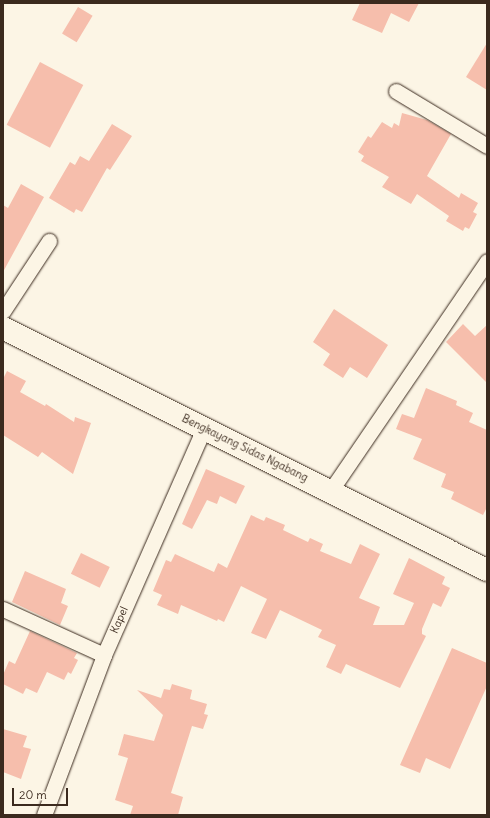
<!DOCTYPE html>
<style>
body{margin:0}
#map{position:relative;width:490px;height:818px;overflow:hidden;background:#fcf5e5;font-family:Delius,sans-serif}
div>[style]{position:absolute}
.building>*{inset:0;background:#f6beac;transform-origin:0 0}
.roads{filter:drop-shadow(0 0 1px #3b2a1e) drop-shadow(0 0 1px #3b2a1e)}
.street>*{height:15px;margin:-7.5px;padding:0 7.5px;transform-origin:7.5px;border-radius:7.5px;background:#fcf5e5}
.highway>*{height:22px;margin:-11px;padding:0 11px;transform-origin:11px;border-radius:11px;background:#fcf5e5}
span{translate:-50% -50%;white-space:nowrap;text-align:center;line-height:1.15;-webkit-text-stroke:3px #fcf5e5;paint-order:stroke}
.street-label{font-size:11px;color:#3b2a1e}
.frame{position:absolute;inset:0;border:4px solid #3b2a1e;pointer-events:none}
.scale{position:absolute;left:12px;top:788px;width:56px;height:18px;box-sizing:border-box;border:2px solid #3b2a1e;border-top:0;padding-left:5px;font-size:12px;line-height:14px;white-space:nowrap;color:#3b2a1e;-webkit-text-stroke:3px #fcf5e5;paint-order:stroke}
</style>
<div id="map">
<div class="building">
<i style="clip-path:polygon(360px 3px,419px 3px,409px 22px,391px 13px,382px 33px,352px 20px)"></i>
<i style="left:78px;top:7px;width:17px;height:31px;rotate:31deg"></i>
<i style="clip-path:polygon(487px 43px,487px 90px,466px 77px)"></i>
<i style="left:40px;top:62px;width:49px;height:71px;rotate:28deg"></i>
<i style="clip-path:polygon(402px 113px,427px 120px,451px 134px,427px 176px,459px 198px,461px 193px,478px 203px,473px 212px,477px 214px,469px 229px,465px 227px,463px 231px,446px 221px,449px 216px,417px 194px,411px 204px,382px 187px,389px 177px,361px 161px,364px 156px,358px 152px,368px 136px,371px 138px,382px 122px,392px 128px,394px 123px,399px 126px)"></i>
<i style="clip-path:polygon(112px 124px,132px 136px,110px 170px,107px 168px,82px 212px,76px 209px,74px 213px,49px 198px,70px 162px,75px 165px,80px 156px,89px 161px)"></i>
<i style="clip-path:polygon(21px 184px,44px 197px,3px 272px,3px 205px,8px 208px)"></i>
<i style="clip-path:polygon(334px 309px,388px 345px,367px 378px,350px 367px,343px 378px,323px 365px,330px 354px,313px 342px)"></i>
<i style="clip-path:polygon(463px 324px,475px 336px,487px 325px,487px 383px,446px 342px)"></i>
<i style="clip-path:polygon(7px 371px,26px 381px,20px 392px,45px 406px,46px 404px,74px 422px,75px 417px,91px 423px,73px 474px,42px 452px,38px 457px,3px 435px,3px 379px)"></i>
<i style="clip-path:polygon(426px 388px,457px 401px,456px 405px,473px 413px,469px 422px,487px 430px,487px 507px,483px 515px,451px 499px,454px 492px,441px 487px,446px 474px,413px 459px,422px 439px,396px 429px,402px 414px,414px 418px)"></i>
<i style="clip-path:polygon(206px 469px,245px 486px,236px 504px,220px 496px,217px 504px,207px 500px,192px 529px,182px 524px)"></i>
<i style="clip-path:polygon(251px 515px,264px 521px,266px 517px,285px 525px,283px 530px,308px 542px,310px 538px,323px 544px,320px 551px,351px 564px,360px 544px,380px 554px,359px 598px,380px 607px,373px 625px,404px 625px,414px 603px,393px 594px,409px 558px,445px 577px,442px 584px,450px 588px,441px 607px,433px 603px,422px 629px,422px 634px,426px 636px,400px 688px,346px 664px,341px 674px,326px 667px,336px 645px,318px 637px,322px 630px,280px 610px,266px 639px,251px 633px,267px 599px,241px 586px,224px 622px,218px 619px,217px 621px,181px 605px,178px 614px,157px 605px,162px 595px,153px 591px,166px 560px,171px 562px,175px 554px,214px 572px,218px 563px,227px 568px)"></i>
<i style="left:81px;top:553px;width:32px;height:23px;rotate:26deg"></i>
<i style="clip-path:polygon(25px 571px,66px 589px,61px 603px,68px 606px,60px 625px,12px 602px)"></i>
<i style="clip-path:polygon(30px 631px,77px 653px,74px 658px,78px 660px,71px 674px,68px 672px,64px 680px,47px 672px,37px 693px,26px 688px,23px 694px,3px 684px,3px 675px,9px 661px,15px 664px)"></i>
<i style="clip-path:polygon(452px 648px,487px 663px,487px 686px,450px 769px,426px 758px,420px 773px,400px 765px)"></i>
<i style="clip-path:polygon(172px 684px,192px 690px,190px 699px,207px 704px,204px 714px,208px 715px,203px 729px,192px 726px,171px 793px,183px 797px,178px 815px,130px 815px,133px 806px,115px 800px,128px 758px,118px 755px,124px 734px,154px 741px,163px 715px,137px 690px,161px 698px,164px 689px,170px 690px)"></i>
<i style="clip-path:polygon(3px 729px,27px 736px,23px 747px,31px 749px,21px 779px,3px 772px)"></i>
</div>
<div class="roads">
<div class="street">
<i style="left:396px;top:91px;width:106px;rotate:31.1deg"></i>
<i style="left:3px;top:311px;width:84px;rotate:-56.7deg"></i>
<i style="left:331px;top:490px;width:277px;rotate:-55.7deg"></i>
<i style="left:3px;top:609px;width:111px;rotate:24.5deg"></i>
<i style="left:44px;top:815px;width:171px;rotate:-69.4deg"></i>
<i style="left:104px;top:655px;width:248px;rotate:-66.2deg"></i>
</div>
<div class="highway">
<i style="left:3px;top:328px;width:541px;rotate:26.57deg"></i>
</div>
</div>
<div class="street-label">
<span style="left:245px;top:448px;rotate:26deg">Bengkayang Sidas Ngabang</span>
<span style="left:119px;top:620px;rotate:-66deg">Kapel</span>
</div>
<div class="frame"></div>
<div class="scale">20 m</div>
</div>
